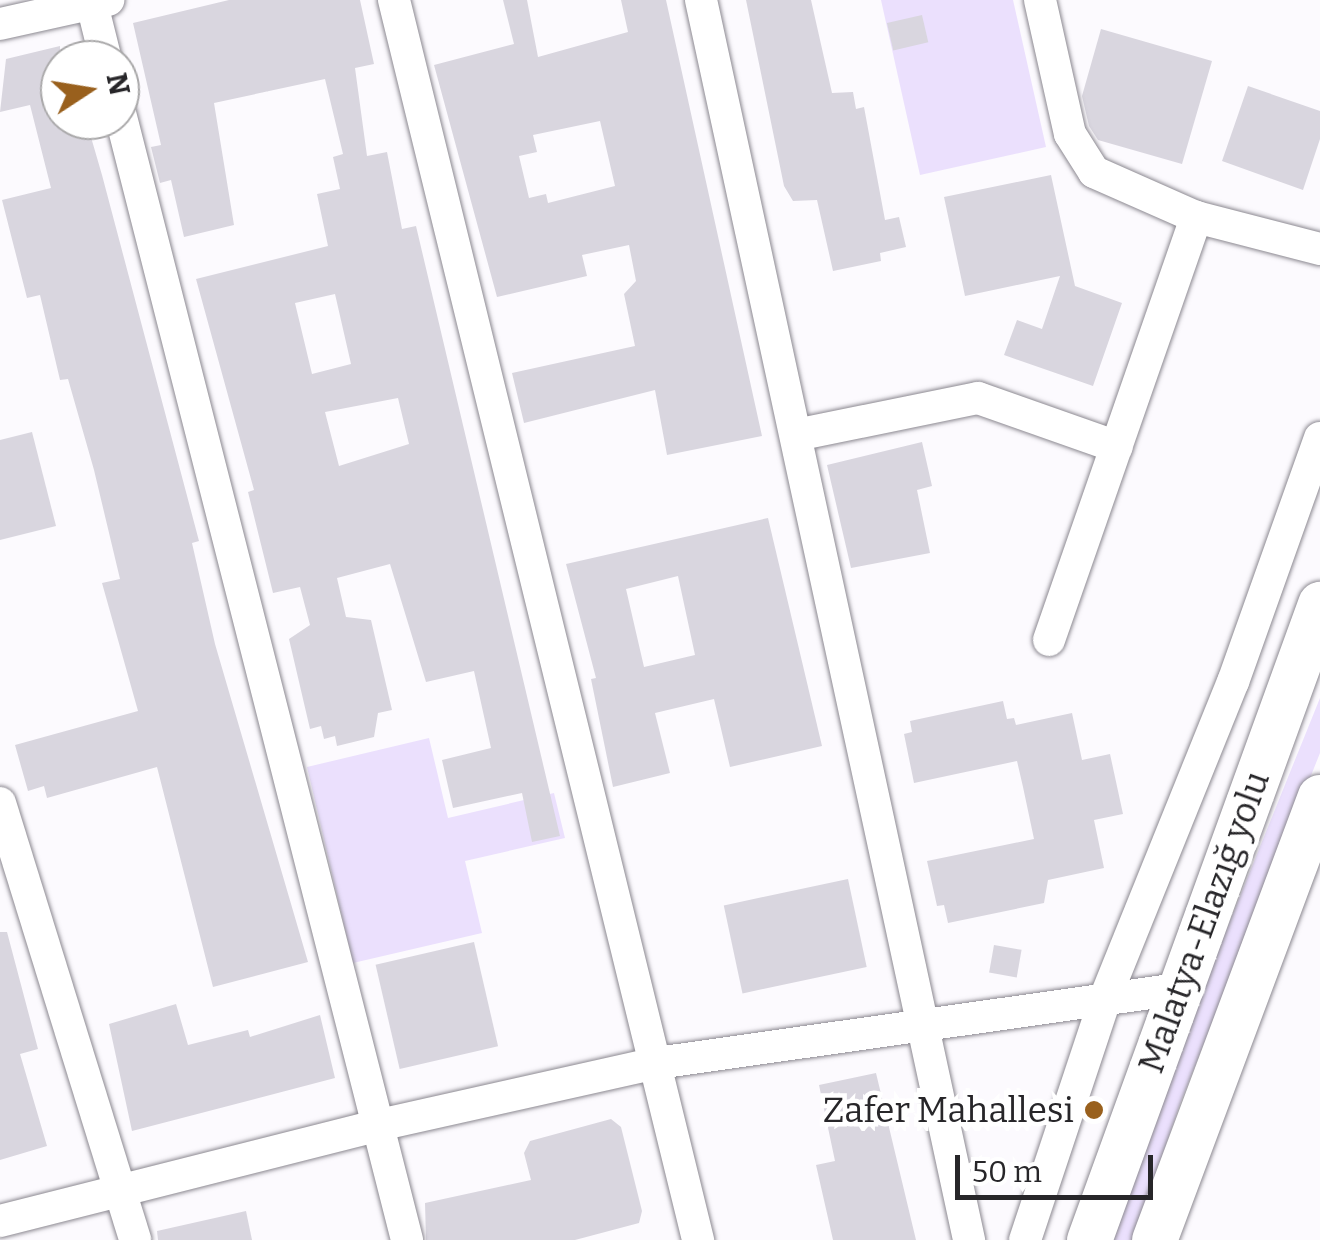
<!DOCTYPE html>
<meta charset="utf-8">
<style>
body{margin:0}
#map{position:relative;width:1320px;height:1240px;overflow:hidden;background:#fcfafe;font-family:Bitter,serif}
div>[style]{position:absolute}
.green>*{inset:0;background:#ebe0fd}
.building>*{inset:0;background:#d9d6df;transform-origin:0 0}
.roads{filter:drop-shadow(0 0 2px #8c8991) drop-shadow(0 0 2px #8c8991)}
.minor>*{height:32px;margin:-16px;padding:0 16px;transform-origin:16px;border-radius:16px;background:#fff}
.highway>*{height:45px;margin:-22.5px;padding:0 22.5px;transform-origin:22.5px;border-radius:22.5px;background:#fff}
.dots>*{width:28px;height:28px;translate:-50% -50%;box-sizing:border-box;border:5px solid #fff;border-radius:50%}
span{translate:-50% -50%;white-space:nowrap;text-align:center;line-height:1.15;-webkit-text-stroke:9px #fff;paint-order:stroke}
.street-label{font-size:35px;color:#272629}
.poi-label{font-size:35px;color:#272629}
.right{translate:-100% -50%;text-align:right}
.north{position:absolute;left:40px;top:40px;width:100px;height:100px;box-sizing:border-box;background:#fff;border:2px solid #a9a8a9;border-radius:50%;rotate:78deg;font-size:28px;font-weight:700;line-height:40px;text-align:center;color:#272629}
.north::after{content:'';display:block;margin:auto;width:35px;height:45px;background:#99601d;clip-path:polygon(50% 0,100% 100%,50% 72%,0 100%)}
.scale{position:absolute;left:955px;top:1155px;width:198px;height:45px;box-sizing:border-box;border:5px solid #272629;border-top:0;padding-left:12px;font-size:30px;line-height:35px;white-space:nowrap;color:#272629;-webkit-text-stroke:8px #fff;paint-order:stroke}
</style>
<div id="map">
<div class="green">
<i style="clip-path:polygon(881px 0,1013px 0,1046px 147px,920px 175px)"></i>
<i style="clip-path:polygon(1320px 698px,1320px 753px,1181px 1101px,1133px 1240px,1114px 1240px,1161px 1092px)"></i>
<i style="clip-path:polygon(429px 738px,448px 818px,554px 793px,565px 838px,465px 861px,482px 933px,353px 963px,307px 767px)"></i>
</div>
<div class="building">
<i style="clip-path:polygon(evenodd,229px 0,360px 0,374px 64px,355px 68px,367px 156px,387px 152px,402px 229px,416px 226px,560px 836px,532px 842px,522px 793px,453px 808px,442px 760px,491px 748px,474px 671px,426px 682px,390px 564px,337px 578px,346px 617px,371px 620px,392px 710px,378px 713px,374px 737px,337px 746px,335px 736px,324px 739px,321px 726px,310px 729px,289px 639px,310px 625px,300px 587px,273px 593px,248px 492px,254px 490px,196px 279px,328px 246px,317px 194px,340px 189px,333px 157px,343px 154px,325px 79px,214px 103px,234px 225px,184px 237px,171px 180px,160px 183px,151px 147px,161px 145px,133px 23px,229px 0,335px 294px,351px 364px,312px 374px,295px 303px,335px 294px,229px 0,398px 398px,409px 444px,339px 466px,325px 412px,398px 398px)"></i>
<i style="clip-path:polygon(evenodd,503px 0,527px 0,538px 57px,628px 32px,621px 0,666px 0,762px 436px,667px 455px,655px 390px,524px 423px,512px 373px,635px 346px,624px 294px,636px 281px,629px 245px,582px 255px,587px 276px,497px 297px,434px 65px,514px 44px,503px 0,600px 121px,615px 186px,548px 203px,546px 194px,529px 198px,519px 156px,537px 152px,533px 135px,600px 121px)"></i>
<i style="clip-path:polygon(746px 0,811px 0,832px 93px,853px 92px,856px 109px,864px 107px,885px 220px,899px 217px,906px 247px,880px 253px,881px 261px,833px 271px,817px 200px,793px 201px,784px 186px)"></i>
<i style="left:922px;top:15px;width:28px;height:36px;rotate:77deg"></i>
<i style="clip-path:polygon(1101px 29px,1212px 61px,1182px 164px,1098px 140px,1089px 126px,1082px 96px)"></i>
<i style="clip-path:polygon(60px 46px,60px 120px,86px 120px,102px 175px,199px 541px,192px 543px,215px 644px,308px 962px,213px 987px,157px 767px,47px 798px,44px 786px,28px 791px,15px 745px,138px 711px,102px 583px,120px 579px,94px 470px,68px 379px,60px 380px,40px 295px,27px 298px,2px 200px,51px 188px,30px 105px,0 112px,6px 59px)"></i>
<i style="clip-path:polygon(1248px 86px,1320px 111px,1320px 139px,1303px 190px,1222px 161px)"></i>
<i style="clip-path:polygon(1051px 175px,1075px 286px,1122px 303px,1093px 386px,1004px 355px,1017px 320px,1042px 329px,1060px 276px,965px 296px,944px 197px)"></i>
<i style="clip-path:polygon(32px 432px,56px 526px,0 540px,0 440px)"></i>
<i style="clip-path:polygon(922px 442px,932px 486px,917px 490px,930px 553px,851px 568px,827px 465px)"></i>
<i style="clip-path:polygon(evenodd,768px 518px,822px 746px,730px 767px,714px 699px,655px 713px,670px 773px,613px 787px,591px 679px,596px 678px,566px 564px,768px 518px,678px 576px,695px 655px,644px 667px,626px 589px,678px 576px)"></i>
<i style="clip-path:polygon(1003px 701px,1007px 719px,1014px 718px,1016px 725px,1072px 713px,1082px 760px,1110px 754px,1123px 814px,1094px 820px,1104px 868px,1048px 880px,1044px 903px,948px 923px,944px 905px,937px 906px,927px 861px,1034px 839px,1023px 787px,1017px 761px,914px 783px,904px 734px,912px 732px,910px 721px)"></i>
<i style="left:848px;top:879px;width:90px;height:127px;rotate:78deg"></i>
<i style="clip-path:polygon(0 932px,7px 932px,38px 1049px,20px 1054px,47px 1146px,0 1160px)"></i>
<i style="left:474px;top:942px;width:107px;height:101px;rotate:77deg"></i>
<i style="left:994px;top:945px;width:28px;height:28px;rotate:10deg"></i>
<i style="clip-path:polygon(176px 1004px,188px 1045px,248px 1030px,250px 1037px,320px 1015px,335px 1078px,132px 1131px,109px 1024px)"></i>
<i style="clip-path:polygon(876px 1073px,916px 1240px,833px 1240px,816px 1165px,835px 1161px,819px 1085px)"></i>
<i style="clip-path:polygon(611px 1119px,621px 1127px,642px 1211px,639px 1223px,575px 1240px,426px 1240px,425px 1203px,531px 1180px,524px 1153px,530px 1141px)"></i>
<i style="clip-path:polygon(246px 1211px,252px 1240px,158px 1240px,157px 1231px)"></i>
</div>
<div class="roads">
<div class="minor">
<i style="left:394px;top:0;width:1277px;rotate:76.22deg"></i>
<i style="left:701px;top:0;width:1269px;rotate:77.8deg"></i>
<i style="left:1040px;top:0;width:137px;rotate:77.4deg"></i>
<i style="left:1070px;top:134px;width:45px;rotate:57.7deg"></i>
<i style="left:1094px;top:172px;width:111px;rotate:23.8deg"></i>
<i style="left:1196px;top:217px;width:128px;rotate:14.5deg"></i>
<i style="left:92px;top:4px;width:58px;rotate:76deg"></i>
<i style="left:0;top:24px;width:111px;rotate:-12.5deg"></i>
<i style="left:120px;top:113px;width:1163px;rotate:75.71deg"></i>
<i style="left:796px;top:435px;width:186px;rotate:-11.5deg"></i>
<i style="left:978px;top:398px;width:147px;rotate:19.4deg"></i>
<i style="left:1049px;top:640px;width:448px;rotate:-70.8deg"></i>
<i style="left:0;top:803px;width:457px;rotate:72.8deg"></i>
<i style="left:0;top:1221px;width:391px;rotate:-14.2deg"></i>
<i style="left:379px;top:1125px;width:285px;rotate:-12.6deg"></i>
<i style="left:657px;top:1063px;width:526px;rotate:-8.08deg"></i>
<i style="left:1025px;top:1240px;width:257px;rotate:-71.6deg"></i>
<i style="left:1106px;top:996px;width:339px;rotate:-68deg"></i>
<i style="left:1233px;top:682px;width:259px;rotate:-70.4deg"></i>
</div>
<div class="highway">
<i style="left:1089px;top:1240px;width:677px;rotate:-70.04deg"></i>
<i style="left:1154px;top:1240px;width:473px;rotate:-69.5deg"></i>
</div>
</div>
<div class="dots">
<i style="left:1094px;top:1110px;background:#99601d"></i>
</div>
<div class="street-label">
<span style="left:1204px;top:922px;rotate:-70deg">Malatya-Elazığ yolu</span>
</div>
<div class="poi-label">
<span class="right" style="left:1074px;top:1110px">Zafer Mahallesi</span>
</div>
<div class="north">N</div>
<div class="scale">50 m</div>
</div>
